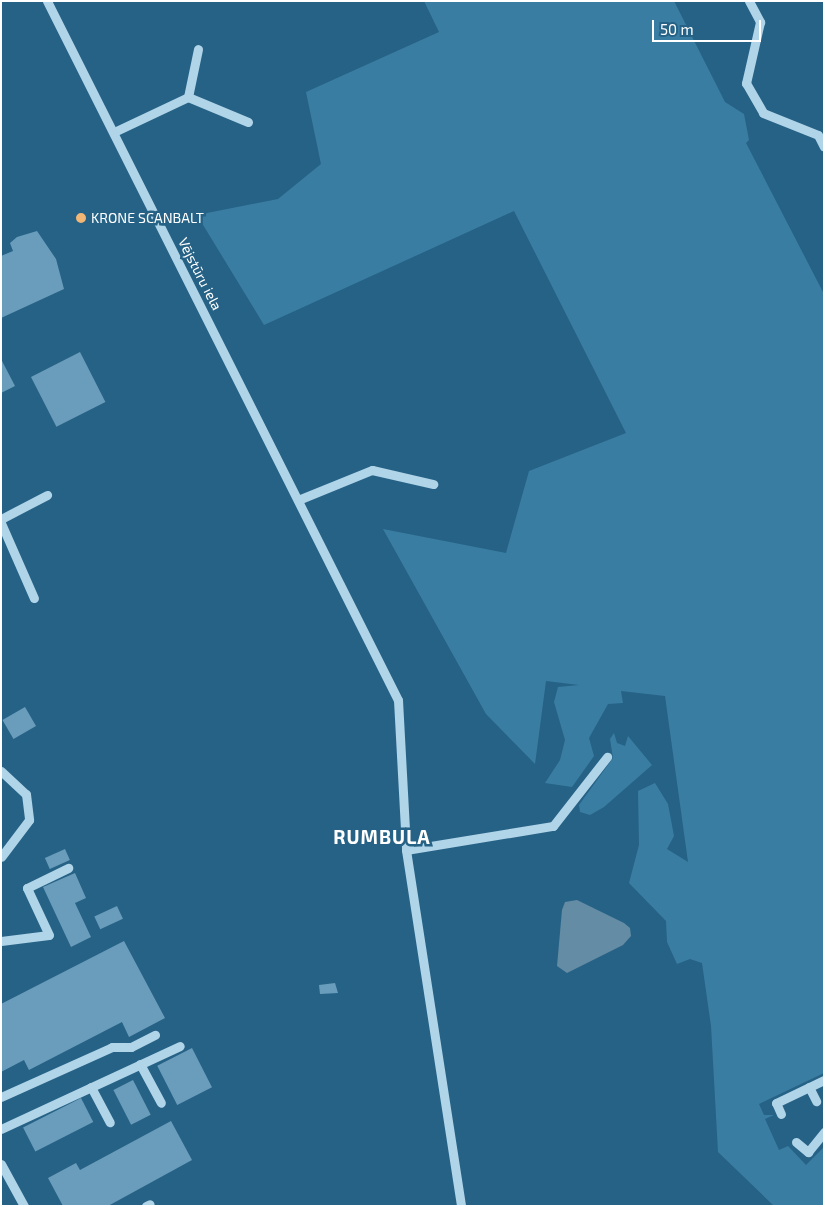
<!DOCTYPE html>
<meta charset="utf-8">
<style>
body{margin:0}
#map{position:relative;width:825px;height:1207px;overflow:hidden;background:#266286;font-family:"Exo 2",sans-serif}
div>[style]{position:absolute}
.green>*{inset:0;background:#3a7da3}
.water>*{inset:0;background:#648ca4}
.building>*{inset:0;background:#6a9dbb;transform-origin:0 0}
.minor>*{height:9px;margin:-4.5px;padding:0 4.5px;transform-origin:4.5px;border-radius:4.5px;background:#b0d4e8}
.dots>*{width:14px;height:14px;translate:-50% -50%;box-sizing:border-box;border:2px solid #266286;border-radius:50%}
span{translate:-50% -50%;white-space:nowrap;text-align:center;line-height:1.15;-webkit-text-stroke:5px #266286;paint-order:stroke}
.poi-label{font-size:14px;color:#fff}
.left{translate:0 -50%;text-align:left}
.street-label{font-size:14px;color:#fff}
.district-label{font-size:19px;color:#fff;font-weight:700;letter-spacing:1px}
.frame{position:absolute;inset:0;border:2px solid #fff;pointer-events:none}
.scale{position:absolute;left:652px;top:20px;width:109px;height:22px;box-sizing:border-box;border:2px solid #fff;border-top:0;padding-left:6px;font-size:15px;line-height:18px;white-space:nowrap;color:#fff;-webkit-text-stroke:4px #266286;paint-order:stroke}
</style>
<div id="map">
<div class="green">
<i style="clip-path:polygon(424px 1px,674px 1px,725px 102px,744px 114px,749px 140px,746px 143px,824px 294px,824px 1073px,759px 1104px,764px 1115px,774px 1115px,765px 1119px,779px 1150px,788px 1146px,806px 1165px,824px 1147px,824px 1206px,774px 1206px,718px 1152px,711px 1026px,702px 963px,690px 959px,677px 964px,667px 942px,666px 921px,629px 883px,639px 845px,638px 791px,655px 783px,668px 804px,674px 836px,667px 849px,688px 862px,665px 696px,621px 691px,623px 703px,608px 704px,589px 738px,594px 756px,572px 787px,545px 783px,560px 760px,565px 740px,554px 702px,558px 687px,579px 685px,546px 681px,535px 764px,486px 714px,383px 529px,506px 553px,529px 471px,626px 433px,514px 211px,264px 325px,197px 215px,278px 199px,321px 164px,306px 92px,439px 32px)"></i>
<i style="clip-path:polygon(614px 733px,617px 743px,625px 746px,628px 736px,652px 765px,604px 807px,590px 815px,580px 812px,579px 805px,613px 758px,610px 739px)"></i>
</div>
<div class="water">
<i style="clip-path:polygon(577px 900px,624px 923px,630px 928px,631px 936px,623px 945px,567px 973px,557px 966px,562px 910px,565px 902px)"></i>
</div>
<div class="building">
<i style="clip-path:polygon(37px 231px,56px 259px,64px 289px,1px 318px,1px 256px,13px 251px,10px 243px,17px 237px)"></i>
<i style="left:80px;top:352px;width:56px;height:55px;rotate:63deg"></i>
<i style="clip-path:polygon(1px 359px,15px 386px,1px 393px)"></i>
<i style="left:25px;top:707px;width:22px;height:26px;rotate:60deg"></i>
<i style="left:65px;top:849px;width:12px;height:22px;rotate:66deg"></i>
<i style="clip-path:polygon(75px 873px,86px 898px,75px 903px,91px 937px,71px 947px,43px 887px)"></i>
<i style="left:117px;top:906px;width:14px;height:25px;rotate:65deg"></i>
<i style="clip-path:polygon(124px 941px,165px 1018px,129px 1037px,122px 1022px,29px 1070px,24px 1060px,1px 1072px,1px 1004px)"></i>
<i style="clip-path:polygon(335px 983px,338px 993px,320px 994px,319px 985px)"></i>
<i style="left:192px;top:1048px;width:44px;height:39px;rotate:63deg"></i>
<i style="left:133px;top:1080px;width:39px;height:22px;rotate:63deg"></i>
<i style="left:81px;top:1098px;width:27px;height:65px;rotate:63deg"></i>
<i style="clip-path:polygon(171px 1121px,192px 1160px,108px 1206px,63px 1206px,48px 1178px,76px 1163px,80px 1170px)"></i>
</div>
<div class="minor">
<i style="left:47px;top:1px;width:782px;rotate:63.34deg"></i>
<i style="left:398px;top:700px;width:150px;rotate:86.9deg"></i>
<i style="left:406px;top:850px;width:360px;rotate:81.2deg"></i>
<i style="left:749px;top:1px;width:24px;rotate:62deg"></i>
<i style="left:760px;top:22px;width:63px;rotate:102.9deg"></i>
<i style="left:746px;top:83px;width:34px;rotate:60deg"></i>
<i style="left:763px;top:113px;width:59px;rotate:21.8deg"></i>
<i style="left:818px;top:135px;width:13px;rotate:63deg"></i>
<i style="left:188px;top:97px;width:49px;rotate:-78.2deg"></i>
<i style="left:114px;top:132px;width:82px;rotate:-25.3deg"></i>
<i style="left:188px;top:97px;width:65px;rotate:22.6deg"></i>
<i style="left:298px;top:500px;width:80px;rotate:-22.1deg"></i>
<i style="left:372px;top:470px;width:63px;rotate:12.9deg"></i>
<i style="left:1px;top:519px;width:52px;rotate:-27.6deg"></i>
<i style="left:1px;top:523px;width:82px;rotate:66.3deg"></i>
<i style="left:1px;top:771px;width:34px;rotate:43deg"></i>
<i style="left:26px;top:794px;width:26px;rotate:83deg"></i>
<i style="left:29px;top:820px;width:46px;rotate:127.1deg"></i>
<i style="left:406px;top:850px;width:149px;rotate:-9.3deg"></i>
<i style="left:553px;top:826px;width:88px;rotate:-52deg"></i>
<i style="left:1px;top:941px;width:48px;rotate:-7.1deg"></i>
<i style="left:49px;top:935px;width:52px;rotate:-115.1deg"></i>
<i style="left:27px;top:888px;width:46px;rotate:-26deg"></i>
<i style="left:140px;top:1064px;width:44px;rotate:61.7deg"></i>
<i style="left:91px;top:1087px;width:40px;rotate:62deg"></i>
<i style="left:809px;top:1087px;width:16px;rotate:63deg"></i>
<i style="left:1px;top:1097px;width:122px;rotate:-24.2deg"></i>
<i style="left:112px;top:1047px;width:19px"></i>
<i style="left:131px;top:1047px;width:27px;rotate:-27deg"></i>
<i style="left:781px;top:1114px;width:12px;rotate:-114deg"></i>
<i style="left:776px;top:1103px;width:53px;rotate:-25.6deg"></i>
<i style="left:1px;top:1129px;width:197px;rotate:-24.9deg"></i>
<i style="left:796px;top:1142px;width:16px;rotate:40deg"></i>
<i style="left:808px;top:1152px;width:26px;rotate:-51deg"></i>
<i style="left:1px;top:1164px;width:48px;rotate:61.3deg"></i>
<i style="left:146px;top:1206px;width:4px;rotate:-27deg"></i>
</div>
<div class="dots">
<i style="left:81px;top:218px;background:#f2b675"></i>
</div>
<div class="poi-label">
<span class="left" style="left:91px;top:218px">KRONE SCANBALT</span>
</div>
<div class="street-label">
<span style="left:200px;top:274px;rotate:63deg">Vējstūru iela</span>
</div>
<div class="district-label">
<span style="left:382px;top:837px">RUMBULA</span>
</div>
<div class="frame"></div>
<div class="scale">50 m</div>
</div>
